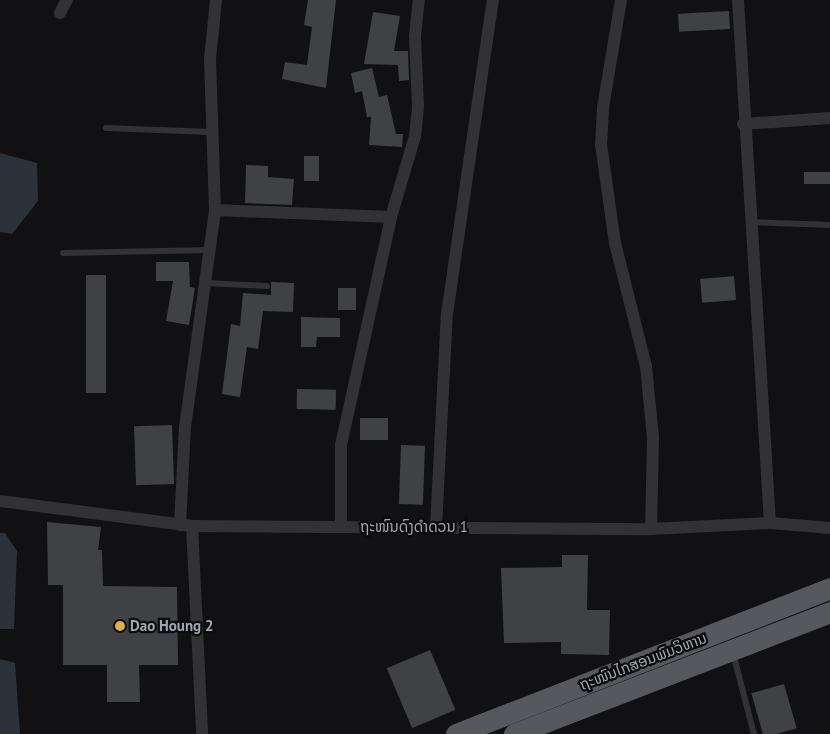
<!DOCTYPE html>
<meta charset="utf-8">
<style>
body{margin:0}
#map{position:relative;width:830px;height:734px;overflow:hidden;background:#111012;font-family:"PT Sans","Noto Sans Lao",sans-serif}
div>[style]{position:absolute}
.water>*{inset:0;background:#2b3239}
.building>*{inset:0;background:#404145;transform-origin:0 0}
.service>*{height:6px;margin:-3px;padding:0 3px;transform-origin:3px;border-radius:3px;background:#323236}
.minor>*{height:12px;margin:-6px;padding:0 6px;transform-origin:6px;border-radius:6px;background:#323236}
.trunk>*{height:21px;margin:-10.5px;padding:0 10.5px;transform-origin:10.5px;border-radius:10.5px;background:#56585e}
.dots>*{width:14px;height:14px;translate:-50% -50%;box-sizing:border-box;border:2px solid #0c0c0d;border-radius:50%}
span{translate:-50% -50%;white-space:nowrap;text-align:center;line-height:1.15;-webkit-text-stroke:4.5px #0c0c0d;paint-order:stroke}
.street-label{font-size:15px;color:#a3a6b1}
.poi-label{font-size:15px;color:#a3a6b1;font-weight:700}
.left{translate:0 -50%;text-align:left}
</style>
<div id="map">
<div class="water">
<i style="clip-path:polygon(0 153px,37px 163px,38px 201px,12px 234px,0 232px)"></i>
<i style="clip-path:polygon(0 533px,5px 533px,17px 551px,14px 629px,0 629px)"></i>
<i style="clip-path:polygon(0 659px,15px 663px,20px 734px,0 734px)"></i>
</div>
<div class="building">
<i style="clip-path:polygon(308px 0,336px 0,326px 88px,282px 79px,285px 62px,307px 65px,312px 27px,304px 25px)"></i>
<i style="left:729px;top:11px;width:18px;height:51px;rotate:87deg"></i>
<i style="clip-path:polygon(373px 12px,400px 16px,394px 51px,408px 51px,409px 80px,399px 81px,398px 65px,364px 64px)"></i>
<i style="clip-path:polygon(372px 68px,379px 97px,387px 95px,396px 134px,403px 134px,402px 147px,369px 145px,371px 117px,367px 117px,362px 91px,355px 93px,351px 73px)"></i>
<i style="left:304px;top:156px;width:15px;height:25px"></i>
<i style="clip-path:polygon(246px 165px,268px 166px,268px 177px,294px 179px,292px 205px,245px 203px)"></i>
<i style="left:830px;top:172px;width:12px;height:26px;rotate:90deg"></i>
<i style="clip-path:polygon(156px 262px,189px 262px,190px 287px,195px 288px,189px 325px,166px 321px,173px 281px,156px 281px)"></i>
<i style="left:86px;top:275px;width:20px;height:118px"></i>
<i style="left:734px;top:276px;width:24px;height:34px;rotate:85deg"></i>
<i style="clip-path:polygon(271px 282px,294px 283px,293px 312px,263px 311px,258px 349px,247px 347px,240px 397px,222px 394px,231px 324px,240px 326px,243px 293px,271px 295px)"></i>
<i style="left:338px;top:288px;width:18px;height:22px"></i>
<i style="clip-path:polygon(301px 317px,340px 318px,340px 337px,317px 337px,316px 347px,301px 347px)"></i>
<i style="left:297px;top:389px;width:39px;height:20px;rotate:1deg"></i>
<i style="left:360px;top:418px;width:28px;height:22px"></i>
<i style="left:172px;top:425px;width:59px;height:38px;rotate:88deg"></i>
<i style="left:401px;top:445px;width:24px;height:59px;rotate:2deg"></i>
<i style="clip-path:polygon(47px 522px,101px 527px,98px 550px,102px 550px,103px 586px,177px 587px,178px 665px,139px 665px,140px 702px,107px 702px,107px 665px,63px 665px,63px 585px,48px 585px)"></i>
<i style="clip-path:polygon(562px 555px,588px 555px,587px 610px,610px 610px,609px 655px,561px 654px,561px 642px,504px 643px,501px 568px,562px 567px)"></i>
<i style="left:430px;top:650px;width:65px;height:47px;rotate:67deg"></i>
<i style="left:784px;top:684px;width:46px;height:34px;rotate:74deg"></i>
</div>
<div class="service">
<i style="left:106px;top:128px;width:104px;rotate:2.2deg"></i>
<i style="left:751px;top:222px;width:79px;rotate:2.2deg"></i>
<i style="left:63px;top:253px;width:147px;rotate:-1.2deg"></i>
<i style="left:206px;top:283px;width:61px;rotate:2.8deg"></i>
<i style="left:733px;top:653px;width:84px;rotate:75.5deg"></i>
</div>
<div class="minor">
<i style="left:621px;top:0;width:109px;rotate:99.5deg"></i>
<i style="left:603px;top:108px;width:36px;rotate:93deg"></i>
<i style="left:601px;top:144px;width:100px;rotate:82deg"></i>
<i style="left:615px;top:243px;width:127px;rotate:75.9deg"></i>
<i style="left:646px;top:366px;width:71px;rotate:84.4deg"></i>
<i style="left:653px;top:437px;width:92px;rotate:91.2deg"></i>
<i style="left:738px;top:0;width:524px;rotate:86.5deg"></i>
<i style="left:60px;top:13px;width:15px;rotate:-62deg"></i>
<i style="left:743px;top:124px;width:87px;rotate:-3.9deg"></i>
<i style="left:215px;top:210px;width:176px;rotate:2.3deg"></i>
<i style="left:0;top:501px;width:194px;rotate:7.4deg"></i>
<i style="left:192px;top:526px;width:459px;rotate:0.4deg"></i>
<i style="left:651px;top:529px;width:119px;rotate:-2.9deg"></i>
<i style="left:770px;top:523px;width:60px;rotate:4.8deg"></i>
<i style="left:180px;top:525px;width:98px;rotate:-87.1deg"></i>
<i style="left:185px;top:427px;width:219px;rotate:-82.1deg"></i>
<i style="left:215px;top:210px;width:151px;rotate:-91.9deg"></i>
<i style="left:210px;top:59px;width:59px;rotate:-84.2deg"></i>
<i style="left:192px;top:526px;width:208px;rotate:87.2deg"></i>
<i style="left:341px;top:527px;width:82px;rotate:-90deg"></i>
<i style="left:341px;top:445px;width:233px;rotate:-77.6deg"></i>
<i style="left:391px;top:217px;width:84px;rotate:-73.5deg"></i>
<i style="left:415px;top:136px;width:30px;rotate:-84deg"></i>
<i style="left:418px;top:106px;width:70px;rotate:-92.5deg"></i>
<i style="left:415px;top:36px;width:36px;rotate:-84deg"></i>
<i style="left:436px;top:528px;width:214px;rotate:-87.1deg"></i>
<i style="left:447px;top:314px;width:317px;rotate:-81.7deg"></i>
</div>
<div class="trunk">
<i style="left:456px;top:734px;width:401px;rotate:-21.3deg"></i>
<i style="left:514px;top:734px;width:339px;rotate:-21.1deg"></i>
</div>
<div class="dots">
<i style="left:120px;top:626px;background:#ddb23d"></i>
</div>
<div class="street-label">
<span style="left:414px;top:527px">ຖະໜົນດົງດຳດວນ 1</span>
<span style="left:643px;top:661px;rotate:-21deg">ຖະໜົນໄກສອນພົມວິຫານ</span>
</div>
<div class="poi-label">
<span class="left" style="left:130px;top:626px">Dao Houng 2</span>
</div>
</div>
